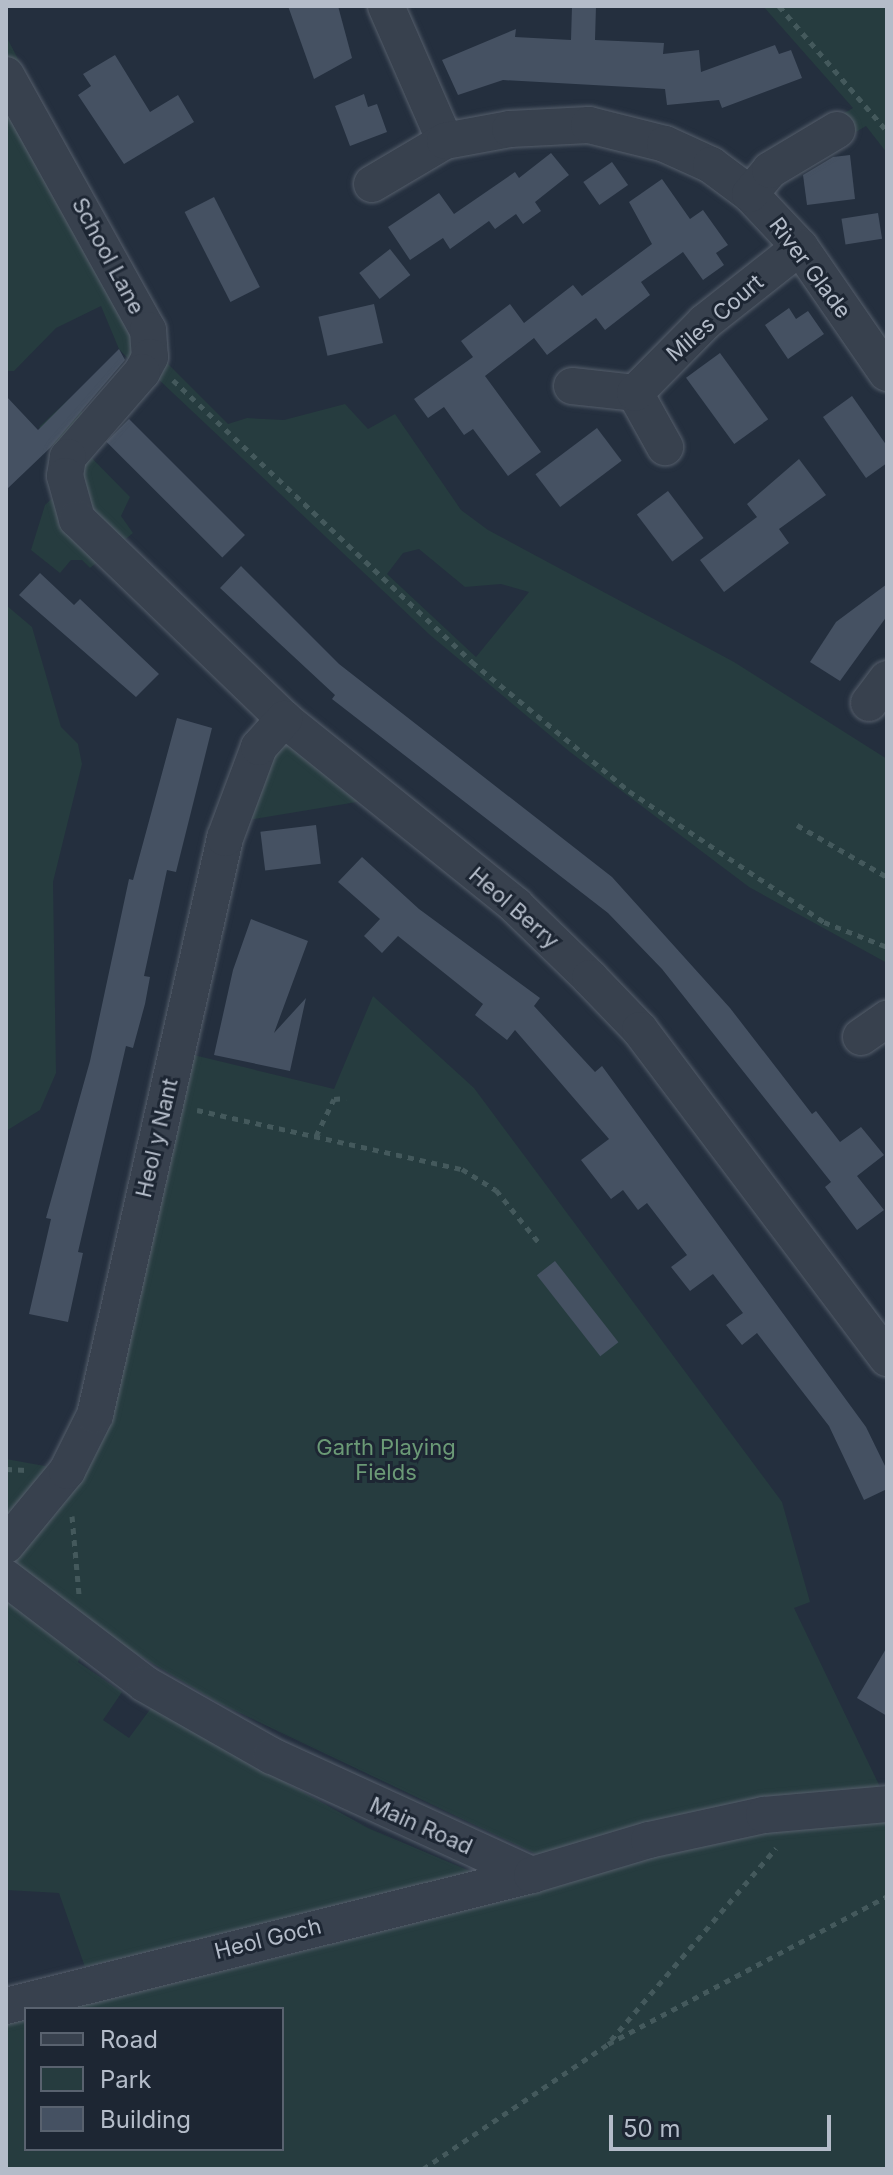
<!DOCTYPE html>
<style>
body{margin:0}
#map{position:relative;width:893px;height:2175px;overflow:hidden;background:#242f3e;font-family:Inter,sans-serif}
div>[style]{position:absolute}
.green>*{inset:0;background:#263c3f}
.building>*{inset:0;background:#455162;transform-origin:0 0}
.path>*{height:5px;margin-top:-2.5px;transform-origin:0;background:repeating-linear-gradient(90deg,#44595c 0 6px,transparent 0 12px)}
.roads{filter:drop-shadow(0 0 2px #565f6c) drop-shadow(0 0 2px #565f6c)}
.minor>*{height:36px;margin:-18px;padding:0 18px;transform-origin:18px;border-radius:18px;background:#38414e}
span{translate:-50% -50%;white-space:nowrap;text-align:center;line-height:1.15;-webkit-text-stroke:6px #1d2633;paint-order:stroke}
.street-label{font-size:22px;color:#b4bcc9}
.park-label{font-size:22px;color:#6b9a76}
.frame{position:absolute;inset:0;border:8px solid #b4bcc9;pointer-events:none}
.legend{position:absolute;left:24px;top:2007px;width:260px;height:144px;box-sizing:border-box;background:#1d2633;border:2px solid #59626f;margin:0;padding:10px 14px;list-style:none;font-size:24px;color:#b4bcc9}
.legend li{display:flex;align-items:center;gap:16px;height:40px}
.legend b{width:40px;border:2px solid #59626f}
.scale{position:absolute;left:609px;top:2115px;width:222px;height:36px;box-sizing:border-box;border:4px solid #b4bcc9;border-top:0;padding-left:10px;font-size:24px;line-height:28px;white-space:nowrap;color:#b4bcc9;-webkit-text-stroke:6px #1d2633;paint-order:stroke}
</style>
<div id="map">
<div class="green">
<i style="clip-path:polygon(763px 6px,887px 6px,887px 153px,866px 126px,844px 139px,833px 120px,853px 108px)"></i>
<i style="clip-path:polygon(evenodd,6px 36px,158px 326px,168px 364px,228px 424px,247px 418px,284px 420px,345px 404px,368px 429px,395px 414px,461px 510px,488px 530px,734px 662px,887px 759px,887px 963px,749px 887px,570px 752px,430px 635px,157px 378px,84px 450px,130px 497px,121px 516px,133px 533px,90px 568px,82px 560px,71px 560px,60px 573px,31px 550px,45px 505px,59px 492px,48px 480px,54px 441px,39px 427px,69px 399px,85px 415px,135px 366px,119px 349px,101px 306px,56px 328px,14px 371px,6px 371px,6px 36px,419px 549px,465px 587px,501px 584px,529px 592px,476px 657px,387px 574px,403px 553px,419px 549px)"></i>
<i style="clip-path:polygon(6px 605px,32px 627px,61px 727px,78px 744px,82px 764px,53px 882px,56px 1073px,40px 1110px,6px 1131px)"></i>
<i style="clip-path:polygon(284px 719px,381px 798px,230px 823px)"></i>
<i style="clip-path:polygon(373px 996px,474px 1088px,782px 1502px,810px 1602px,794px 1608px,881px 1789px,538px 1855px,217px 1702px,82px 1621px,84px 1643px,78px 1662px,122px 1692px,103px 1720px,129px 1738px,151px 1708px,368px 1828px,477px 1874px,85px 1967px,59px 1893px,6px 1890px,6px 1459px,67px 1470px,177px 1051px,334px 1089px)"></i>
<i style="clip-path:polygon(evenodd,887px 1810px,887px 2169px,6px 2169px,6px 2014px,701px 1833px,887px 1810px,26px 2009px,282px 2009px,282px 2149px,26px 2149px,26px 2009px)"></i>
</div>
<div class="building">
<i style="clip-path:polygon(288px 6px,338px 6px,352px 58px,314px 79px)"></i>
<i style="clip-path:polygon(572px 6px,596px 6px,595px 40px,664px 43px,663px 54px,699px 50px,701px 72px,775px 45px,779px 54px,791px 50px,802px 78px,722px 108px,719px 100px,667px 105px,665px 89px,503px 80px,458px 95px,442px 60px,516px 29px,515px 37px,571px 40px)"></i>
<i style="clip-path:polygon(115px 55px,150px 112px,178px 95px,194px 122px,124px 164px,78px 95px,91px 86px,83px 74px)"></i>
<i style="clip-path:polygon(364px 94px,368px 107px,377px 104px,387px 132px,350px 146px,335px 106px)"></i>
<i style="clip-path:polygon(551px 153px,569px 175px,535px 202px,541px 211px,523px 224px,516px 214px,495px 229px,489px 221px,450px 249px,443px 238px,410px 260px,388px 227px,439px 193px,454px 214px,515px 172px,519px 178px)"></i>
<i style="clip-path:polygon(850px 155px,855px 199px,807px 205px,803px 175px,833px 157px)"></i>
<i style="left:612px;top:162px;width:28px;height:35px;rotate:55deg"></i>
<i style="clip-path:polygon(662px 179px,690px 219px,703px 210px,728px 245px,716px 253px,724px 265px,703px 280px,683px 252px,641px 282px,650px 295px,605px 330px,596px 318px,547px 355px,534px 338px,485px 376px,541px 452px,508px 476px,473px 429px,464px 435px,444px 407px,428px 418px,414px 399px,473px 357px,461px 341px,510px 304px,524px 323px,573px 285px,582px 296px,652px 244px,629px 202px)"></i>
<i style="left:214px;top:197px;width:101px;height:33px;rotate:63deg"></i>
<i style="left:878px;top:213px;width:26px;height:37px;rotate:81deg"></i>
<i style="left:390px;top:249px;width:33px;height:39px;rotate:52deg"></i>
<i style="left:374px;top:304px;width:40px;height:57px;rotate:77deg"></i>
<i style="clip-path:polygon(789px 308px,796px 319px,808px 311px,824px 334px,788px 359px,765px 325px)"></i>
<i style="clip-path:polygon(119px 349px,125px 360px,50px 448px,6px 490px,6px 396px,38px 430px)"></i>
<i style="left:720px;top:353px;width:82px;height:42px;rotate:54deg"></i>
<i style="clip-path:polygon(852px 396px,887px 446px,887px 463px,866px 478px,823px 417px)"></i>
<i style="left:129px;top:419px;width:164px;height:32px;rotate:45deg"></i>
<i style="left:597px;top:428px;width:41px;height:77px;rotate:53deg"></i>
<i style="clip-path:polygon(799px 459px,826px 495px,779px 529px,789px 543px,724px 592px,700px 560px,757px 517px,747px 504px)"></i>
<i style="left:668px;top:491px;width:59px;height:39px;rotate:53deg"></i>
<i style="clip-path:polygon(241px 566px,339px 664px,612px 877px,730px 1008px,812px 1114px,816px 1111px,840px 1142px,861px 1127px,884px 1155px,857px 1176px,884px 1210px,857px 1230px,825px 1187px,831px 1182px,662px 969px,608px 913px,332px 699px,335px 695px,220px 588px)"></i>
<i style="clip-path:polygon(40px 573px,74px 605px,80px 599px,159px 674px,136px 697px,19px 595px)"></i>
<i style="clip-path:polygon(887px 584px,887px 616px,840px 681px,810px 662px,836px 622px)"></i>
<i style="clip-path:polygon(177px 718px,212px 728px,176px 872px,167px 870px,144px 976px,150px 977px,145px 1004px,133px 1048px,126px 1046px,78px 1252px,83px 1253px,68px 1322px,29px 1314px,51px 1219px,46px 1218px,90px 1061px,129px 879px,133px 880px)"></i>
<i style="left:316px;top:825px;width:39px;height:56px;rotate:83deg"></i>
<i style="clip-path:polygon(362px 857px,419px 909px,540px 998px,534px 1006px,595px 1072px,602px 1066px,866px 1427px,887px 1470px,887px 1489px,864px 1500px,829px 1426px,757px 1333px,742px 1345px,726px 1325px,743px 1313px,713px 1274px,690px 1291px,671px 1267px,687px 1255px,647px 1203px,638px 1210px,623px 1190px,611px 1199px,581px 1160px,609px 1139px,515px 1030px,507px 1040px,475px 1015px,483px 1004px,398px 936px,382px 953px,364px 936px,380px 919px,338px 882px)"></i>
<i style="clip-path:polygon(251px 919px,308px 941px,274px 1033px,306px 998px,290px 1071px,214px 1055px,233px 970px)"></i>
<i style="left:555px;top:1261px;width:103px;height:23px;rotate:52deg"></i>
<i style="clip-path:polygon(887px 1647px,887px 1716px,857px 1698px)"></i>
</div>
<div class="path">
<i style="left:779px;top:6px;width:165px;rotate:49.2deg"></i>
<i style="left:173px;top:380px;width:411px;rotate:43.3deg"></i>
<i style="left:472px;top:662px;width:203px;rotate:39.4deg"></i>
<i style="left:629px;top:791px;width:235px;rotate:33.9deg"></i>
<i style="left:824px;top:922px;width:68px;rotate:21.6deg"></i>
<i style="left:797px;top:825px;width:104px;rotate:30deg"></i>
<i style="left:197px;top:1110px;width:271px;rotate:12.6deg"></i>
<i style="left:462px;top:1169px;width:40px;rotate:32deg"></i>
<i style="left:496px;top:1190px;width:70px;rotate:50.8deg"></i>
<i style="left:316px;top:1136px;width:41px;rotate:-64.1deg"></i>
<i style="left:334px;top:1099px;width:12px;rotate:-5deg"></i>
<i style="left:6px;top:1469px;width:21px;rotate:3deg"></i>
<i style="left:72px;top:1516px;width:78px;rotate:84.9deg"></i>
<i style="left:611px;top:2040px;width:253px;rotate:-49.3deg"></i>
<i style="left:423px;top:2169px;width:223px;rotate:-34deg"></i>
<i style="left:608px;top:2044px;width:316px;rotate:-27.9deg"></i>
</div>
<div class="roads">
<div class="minor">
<i style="left:386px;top:6px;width:147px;rotate:66.4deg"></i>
<i style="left:6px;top:75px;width:292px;rotate:60.9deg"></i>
<i style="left:148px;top:330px;width:27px;rotate:86deg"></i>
<i style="left:150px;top:357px;width:17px;rotate:118deg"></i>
<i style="left:142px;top:372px;width:113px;rotate:131deg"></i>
<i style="left:68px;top:457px;width:19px;rotate:99deg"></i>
<i style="left:65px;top:476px;width:45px;rotate:74.4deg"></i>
<i style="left:77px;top:519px;width:288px;rotate:44deg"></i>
<i style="left:284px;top:719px;width:297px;rotate:38.8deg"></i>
<i style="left:515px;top:905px;width:105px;rotate:44.2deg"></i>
<i style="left:590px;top:978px;width:72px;rotate:46.1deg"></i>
<i style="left:640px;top:1030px;width:411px;rotate:53deg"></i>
<i style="left:372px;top:184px;width:85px;rotate:-30.5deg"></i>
<i style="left:445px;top:141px;width:66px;rotate:-10.5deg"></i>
<i style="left:510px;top:129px;width:79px;rotate:-2.9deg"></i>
<i style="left:589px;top:125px;width:78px;rotate:14deg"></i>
<i style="left:665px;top:144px;width:51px;rotate:24.5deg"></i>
<i style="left:711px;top:165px;width:49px;rotate:36.6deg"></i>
<i style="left:750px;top:194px;width:73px;rotate:46.7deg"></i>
<i style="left:800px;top:247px;width:153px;rotate:55.4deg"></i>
<i style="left:750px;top:194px;width:31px;rotate:-50deg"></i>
<i style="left:770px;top:170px;width:78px;rotate:-30.8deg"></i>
<i style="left:572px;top:386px;width:63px;rotate:6.3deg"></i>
<i style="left:635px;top:393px;width:62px;rotate:60.9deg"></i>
<i style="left:635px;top:393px;width:100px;rotate:-45.4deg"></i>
<i style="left:705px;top:322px;width:121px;rotate:-38.3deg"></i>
<i style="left:869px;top:703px;width:30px;rotate:-53deg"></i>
<i style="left:861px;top:1037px;width:32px;rotate:-35deg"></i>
<i style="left:6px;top:1545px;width:96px;rotate:-50.5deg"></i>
<i style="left:67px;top:1471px;width:63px;rotate:-63.4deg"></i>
<i style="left:95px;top:1415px;width:591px;rotate:-77.3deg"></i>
<i style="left:225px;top:838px;width:97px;rotate:-69.5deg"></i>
<i style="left:259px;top:747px;width:38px;rotate:-48deg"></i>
<i style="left:6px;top:1578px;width:175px;rotate:37.3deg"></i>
<i style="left:145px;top:1684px;width:146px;rotate:29.6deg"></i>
<i style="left:272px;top:1756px;width:286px;rotate:24.6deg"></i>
<i style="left:6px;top:2006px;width:542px;rotate:-13.98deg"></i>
<i style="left:532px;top:1875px;width:122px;rotate:-16.7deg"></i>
<i style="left:649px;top:1840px;width:118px;rotate:-12.3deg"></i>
<i style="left:764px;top:1815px;width:123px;rotate:-5.1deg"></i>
</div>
</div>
<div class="street-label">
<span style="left:108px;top:256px;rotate:62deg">School Lane</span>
<span style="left:810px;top:268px;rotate:53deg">River Glade</span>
<span style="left:715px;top:318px;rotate:-41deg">Miles Court</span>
<span style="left:514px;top:908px;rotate:41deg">Heol Berry</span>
<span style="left:157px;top:1138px;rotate:-77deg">Heol y Nant</span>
<span style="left:421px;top:1826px;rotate:24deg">Main Road</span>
<span style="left:268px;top:1939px;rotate:-14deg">Heol Goch</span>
</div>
<div class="park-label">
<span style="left:386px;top:1460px">Garth Playing<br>Fields</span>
</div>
<div class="frame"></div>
<ul class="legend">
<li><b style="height:10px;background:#38414e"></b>Road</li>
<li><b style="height:22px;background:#263c3f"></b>Park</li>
<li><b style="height:22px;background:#455162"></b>Building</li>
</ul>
<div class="scale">50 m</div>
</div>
